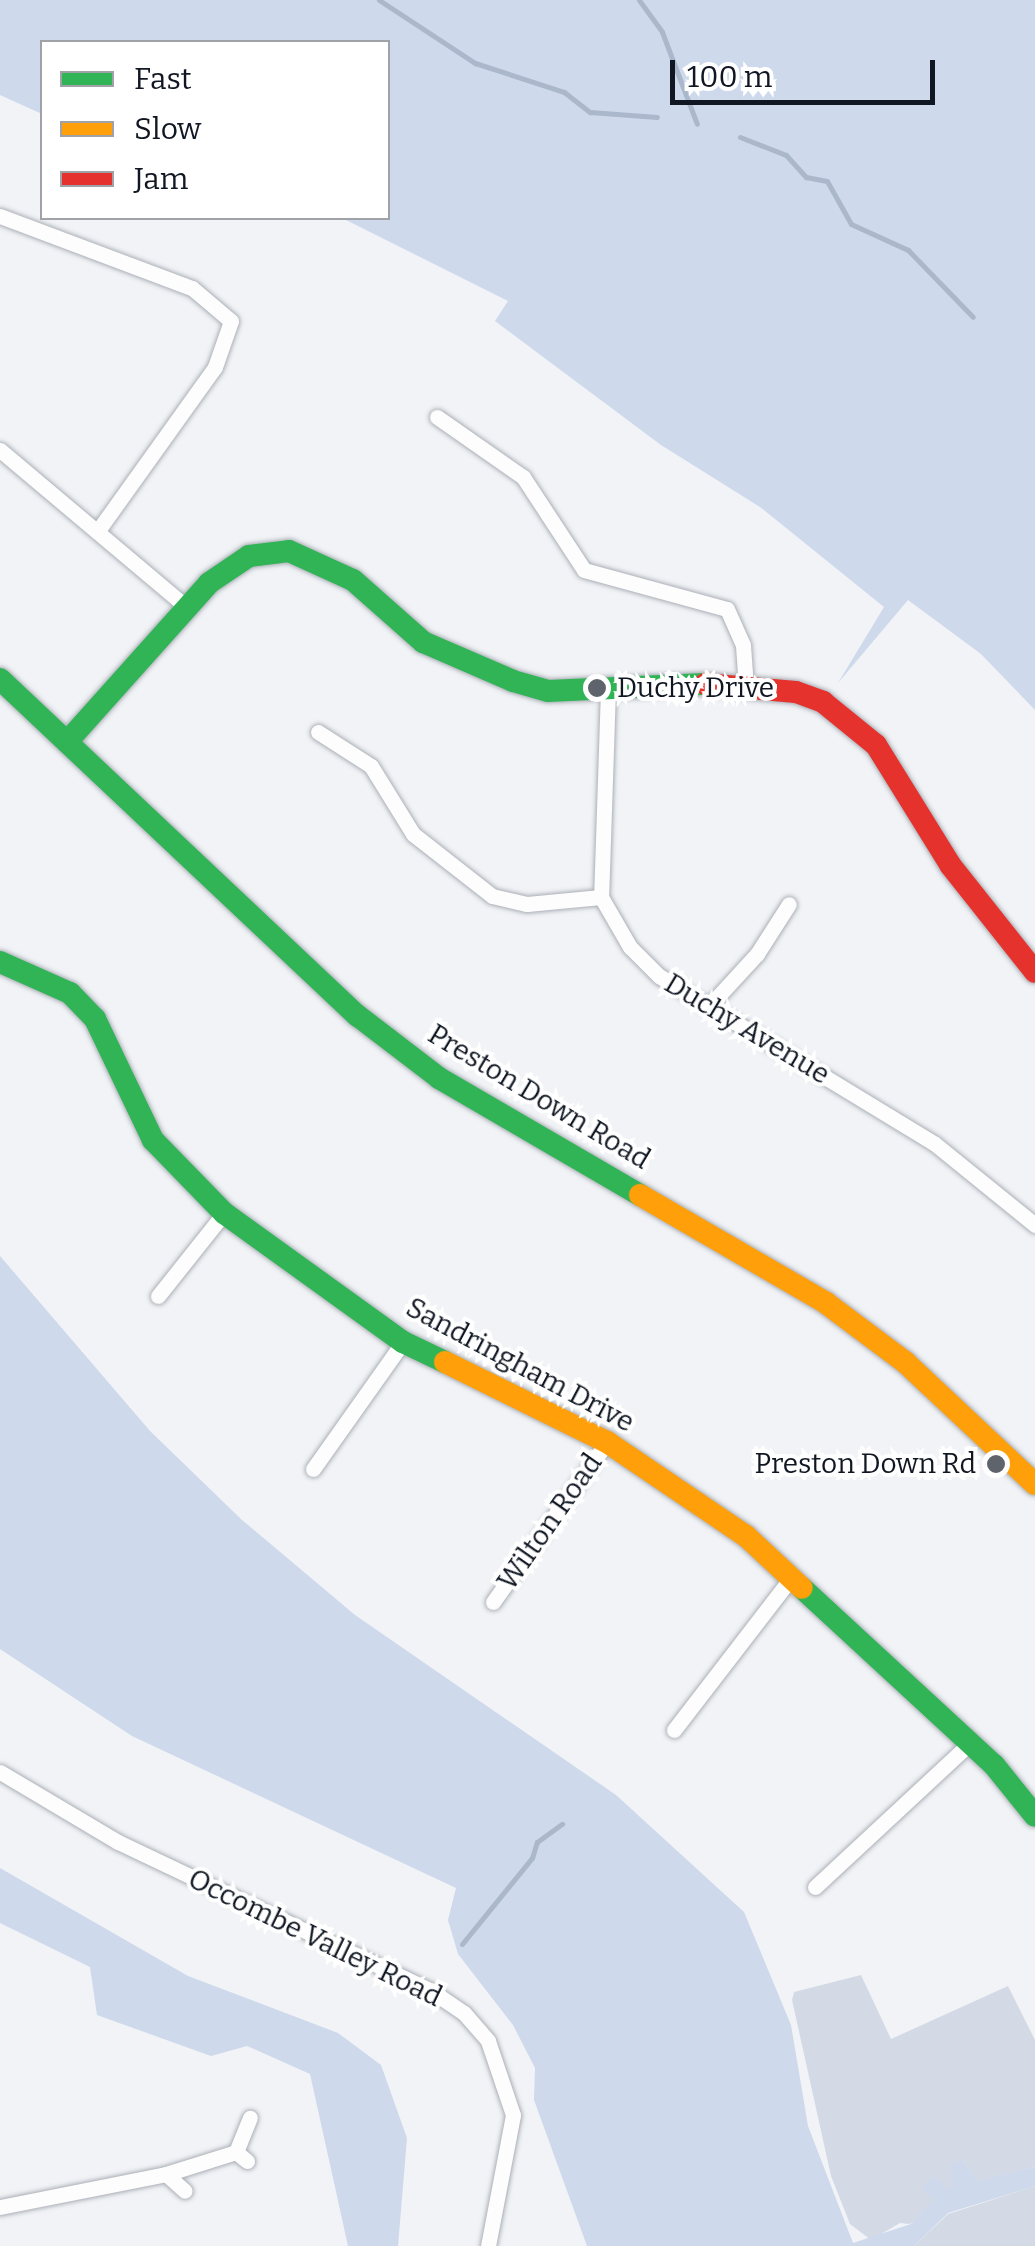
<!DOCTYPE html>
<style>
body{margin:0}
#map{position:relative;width:1035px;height:2246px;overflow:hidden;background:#f1f3f6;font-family:Bitter,serif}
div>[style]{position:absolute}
.green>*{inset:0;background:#d3dae6}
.forest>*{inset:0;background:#ced9eb}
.stream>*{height:5px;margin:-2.5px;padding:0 2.5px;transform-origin:2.5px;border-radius:2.5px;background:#abb8cc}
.roads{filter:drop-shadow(0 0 2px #abb0b7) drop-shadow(0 0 2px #abb0b7)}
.street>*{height:15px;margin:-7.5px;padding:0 7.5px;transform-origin:7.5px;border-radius:7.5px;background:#fdfdfe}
.fast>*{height:22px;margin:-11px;padding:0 11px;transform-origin:11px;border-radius:11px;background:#30b455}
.slow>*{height:22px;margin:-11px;padding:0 11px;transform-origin:11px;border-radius:11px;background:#ff9f0a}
.jam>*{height:22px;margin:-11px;padding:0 11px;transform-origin:11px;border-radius:11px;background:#e5322d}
.dots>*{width:28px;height:28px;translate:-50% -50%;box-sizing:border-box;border:5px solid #fff;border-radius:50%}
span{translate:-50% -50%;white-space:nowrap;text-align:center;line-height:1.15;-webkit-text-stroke:8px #fff;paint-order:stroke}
.poi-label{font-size:28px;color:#101722}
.left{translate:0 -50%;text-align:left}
.right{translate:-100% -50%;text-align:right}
.street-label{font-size:28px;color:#101722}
.legend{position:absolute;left:40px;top:40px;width:350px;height:180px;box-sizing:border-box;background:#fff;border:2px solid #9fa2a7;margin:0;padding:12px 18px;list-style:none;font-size:30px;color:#101722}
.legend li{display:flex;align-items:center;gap:20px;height:50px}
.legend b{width:50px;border:2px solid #9fa2a7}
.scale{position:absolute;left:670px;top:60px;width:265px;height:45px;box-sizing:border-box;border:5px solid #101722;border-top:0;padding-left:12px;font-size:30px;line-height:35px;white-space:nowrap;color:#101722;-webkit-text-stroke:8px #fff;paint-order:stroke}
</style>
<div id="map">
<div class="green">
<i style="clip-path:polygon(861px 1975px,891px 2039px,1008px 1986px,1035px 2040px,1035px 2167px,977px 2182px,962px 2159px,952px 2190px,910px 2224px,900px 2223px,871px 2240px,850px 2224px,831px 2176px,792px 2000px,794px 1992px)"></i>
<i style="clip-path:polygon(1035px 2186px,1035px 2246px,914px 2246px,948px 2214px)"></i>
</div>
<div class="forest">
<i style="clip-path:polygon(0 0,1035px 0,1035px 710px,981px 654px,908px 600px,838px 683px,884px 607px,760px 507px,661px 445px,495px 321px,508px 301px,342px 218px,388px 218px,388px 42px,42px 42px,42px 114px,0 95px)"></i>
<i style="clip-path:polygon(0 1256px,150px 1431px,242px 1520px,355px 1615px,616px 1795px,744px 1912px,791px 2025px,808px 2126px,853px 2243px,911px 2224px,933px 2200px,922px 2188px,932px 2176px,952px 2190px,951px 2165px,962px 2159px,977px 2181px,1035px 2167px,1035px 2186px,948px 2213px,914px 2246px,587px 2246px,534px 2100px,535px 2068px,513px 2025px,458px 1954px,448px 1920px,456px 1888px,132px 1736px,0 1649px)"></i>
<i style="clip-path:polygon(0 1868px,188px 1976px,338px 2033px,381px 2065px,407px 2138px,398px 2246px,348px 2246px,310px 2074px,247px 2046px,211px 2056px,97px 2015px,90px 1967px,0 1923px)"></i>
</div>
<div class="stream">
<i style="left:379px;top:0;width:115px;rotate:33.3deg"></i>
<i style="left:475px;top:63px;width:94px;rotate:18deg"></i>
<i style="left:564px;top:92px;width:33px;rotate:38deg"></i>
<i style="left:590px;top:112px;width:67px;rotate:4.3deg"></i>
<i style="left:639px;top:0;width:39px;rotate:54deg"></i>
<i style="left:662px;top:32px;width:98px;rotate:69.2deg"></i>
<i style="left:740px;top:137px;width:49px;rotate:21.4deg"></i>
<i style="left:786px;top:155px;width:30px;rotate:48deg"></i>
<i style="left:806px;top:177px;width:21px;rotate:11deg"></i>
<i style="left:827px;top:181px;width:49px;rotate:60.8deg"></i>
<i style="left:851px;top:224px;width:63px;rotate:24.5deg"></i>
<i style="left:908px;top:250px;width:93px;rotate:45.9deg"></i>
<i style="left:462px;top:1944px;width:111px;rotate:-50.9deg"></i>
<i style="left:532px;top:1858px;width:17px;rotate:-73deg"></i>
<i style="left:537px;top:1842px;width:31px;rotate:-36deg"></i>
</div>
<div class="roads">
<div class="street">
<i style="left:0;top:216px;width:205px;rotate:20.6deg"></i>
<i style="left:192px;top:288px;width:51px;rotate:40.2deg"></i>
<i style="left:231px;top:321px;width:49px;rotate:109.2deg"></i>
<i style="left:215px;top:367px;width:199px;rotate:125.6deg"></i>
<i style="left:437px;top:417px;width:105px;rotate:34.9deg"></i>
<i style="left:523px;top:477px;width:111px;rotate:56.7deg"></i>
<i style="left:584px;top:570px;width:148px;rotate:15.3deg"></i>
<i style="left:727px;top:609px;width:39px;rotate:66deg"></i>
<i style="left:743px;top:645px;width:43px;rotate:86deg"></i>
<i style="left:0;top:450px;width:242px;rotate:40.1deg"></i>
<i style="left:608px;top:689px;width:208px;rotate:91.9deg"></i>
<i style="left:601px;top:897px;width:58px;rotate:59.9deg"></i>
<i style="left:630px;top:947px;width:41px;rotate:45deg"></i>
<i style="left:659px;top:976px;width:323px;rotate:31.3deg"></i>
<i style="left:935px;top:1144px;width:129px;rotate:39deg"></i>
<i style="left:318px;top:732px;width:63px;rotate:32.7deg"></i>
<i style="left:371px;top:766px;width:80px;rotate:58.3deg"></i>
<i style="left:413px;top:834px;width:100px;rotate:38.1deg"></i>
<i style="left:492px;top:896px;width:36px;rotate:13deg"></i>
<i style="left:527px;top:904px;width:74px;rotate:-5.4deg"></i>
<i style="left:711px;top:1004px;width:68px;rotate:-47.4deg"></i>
<i style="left:757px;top:954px;width:59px;rotate:-57.4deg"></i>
<i style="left:158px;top:1296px;width:106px;rotate:-51.5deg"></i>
<i style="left:313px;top:1469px;width:156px;rotate:-54.7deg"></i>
<i style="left:493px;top:1602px;width:196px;rotate:-54.5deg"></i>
<i style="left:674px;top:1730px;width:192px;rotate:-52.4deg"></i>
<i style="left:0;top:1772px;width:137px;rotate:30.7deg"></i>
<i style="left:118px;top:1842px;width:345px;rotate:25.4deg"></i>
<i style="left:430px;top:1990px;width:41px;rotate:34.1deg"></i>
<i style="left:464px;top:2013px;width:37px;rotate:49deg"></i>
<i style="left:488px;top:2041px;width:78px;rotate:71.3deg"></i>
<i style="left:513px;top:2115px;width:133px;rotate:100.8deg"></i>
<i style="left:815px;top:1887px;width:212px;rotate:-42.9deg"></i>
<i style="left:247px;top:2161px;width:14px;rotate:-141deg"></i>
<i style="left:236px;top:2152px;width:37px;rotate:-68deg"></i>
<i style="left:166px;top:2174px;width:25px;rotate:42deg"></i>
<i style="left:0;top:2207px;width:169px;rotate:-11.2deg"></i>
<i style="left:166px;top:2174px;width:73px;rotate:-17.4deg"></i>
</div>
<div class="fast">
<i style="left:0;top:679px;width:492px;rotate:43.3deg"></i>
<i style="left:358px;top:1016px;width:102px;rotate:37.4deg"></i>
<i style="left:439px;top:1078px;width:233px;rotate:30.2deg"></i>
<i style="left:67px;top:742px;width:213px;rotate:-48.2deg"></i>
<i style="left:209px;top:583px;width:48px;rotate:-34deg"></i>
<i style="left:249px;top:556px;width:40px;rotate:-7.1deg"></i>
<i style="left:289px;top:551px;width:70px;rotate:24.4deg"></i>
<i style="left:353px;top:580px;width:94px;rotate:41.5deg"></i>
<i style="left:423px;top:642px;width:98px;rotate:23.4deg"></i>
<i style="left:513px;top:681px;width:36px;rotate:16deg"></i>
<i style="left:548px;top:691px;width:157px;rotate:-2.6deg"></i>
<i style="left:0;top:962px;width:77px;rotate:23.9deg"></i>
<i style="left:70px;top:993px;width:36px;rotate:46deg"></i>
<i style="left:95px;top:1019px;width:134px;rotate:64.4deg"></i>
<i style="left:153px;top:1140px;width:102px;rotate:45.8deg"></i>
<i style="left:224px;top:1213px;width:221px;rotate:35.8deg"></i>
<i style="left:403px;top:1342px;width:47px;rotate:25.5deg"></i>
<i style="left:802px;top:1588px;width:261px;rotate:42.7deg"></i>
<i style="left:994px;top:1765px;width:65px;rotate:51.2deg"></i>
</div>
<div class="slow">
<i style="left:640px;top:1195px;width:215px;rotate:30.1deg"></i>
<i style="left:826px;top:1303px;width:99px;rotate:36.8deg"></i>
<i style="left:905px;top:1362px;width:178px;rotate:43.2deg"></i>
<i style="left:445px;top:1362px;width:181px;rotate:26.3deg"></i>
<i style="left:607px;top:1442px;width:168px;rotate:34.1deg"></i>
<i style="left:746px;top:1536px;width:76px;rotate:42.9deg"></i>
</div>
<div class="jam">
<i style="left:705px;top:684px;width:91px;rotate:5deg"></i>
<i style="left:796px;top:692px;width:29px;rotate:20deg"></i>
<i style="left:823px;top:702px;width:68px;rotate:39.1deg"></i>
<i style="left:876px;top:745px;width:142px;rotate:58.2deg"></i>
<i style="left:951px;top:866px;width:135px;rotate:51.6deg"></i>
</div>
</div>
<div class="dots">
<i style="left:597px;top:688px;background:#5f646c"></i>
<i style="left:996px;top:1464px;background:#5f646c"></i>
</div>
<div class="poi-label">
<span class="left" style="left:617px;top:688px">Duchy Drive</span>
<span class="right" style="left:976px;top:1464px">Preston Down Rd</span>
</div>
<div class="street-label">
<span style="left:747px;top:1029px;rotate:31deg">Duchy Avenue</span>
<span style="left:539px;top:1097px;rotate:31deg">Preston Down Road</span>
<span style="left:520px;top:1365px;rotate:28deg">Sandringham Drive</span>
<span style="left:550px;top:1522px;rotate:-55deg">Wilton Road</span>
<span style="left:315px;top:1938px;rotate:26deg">Occombe Valley Road</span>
</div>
<ul class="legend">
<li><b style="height:12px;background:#30b455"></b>Fast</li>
<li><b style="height:12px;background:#ff9f0a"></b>Slow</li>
<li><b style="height:12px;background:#e5322d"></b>Jam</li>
</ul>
<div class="scale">100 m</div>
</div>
